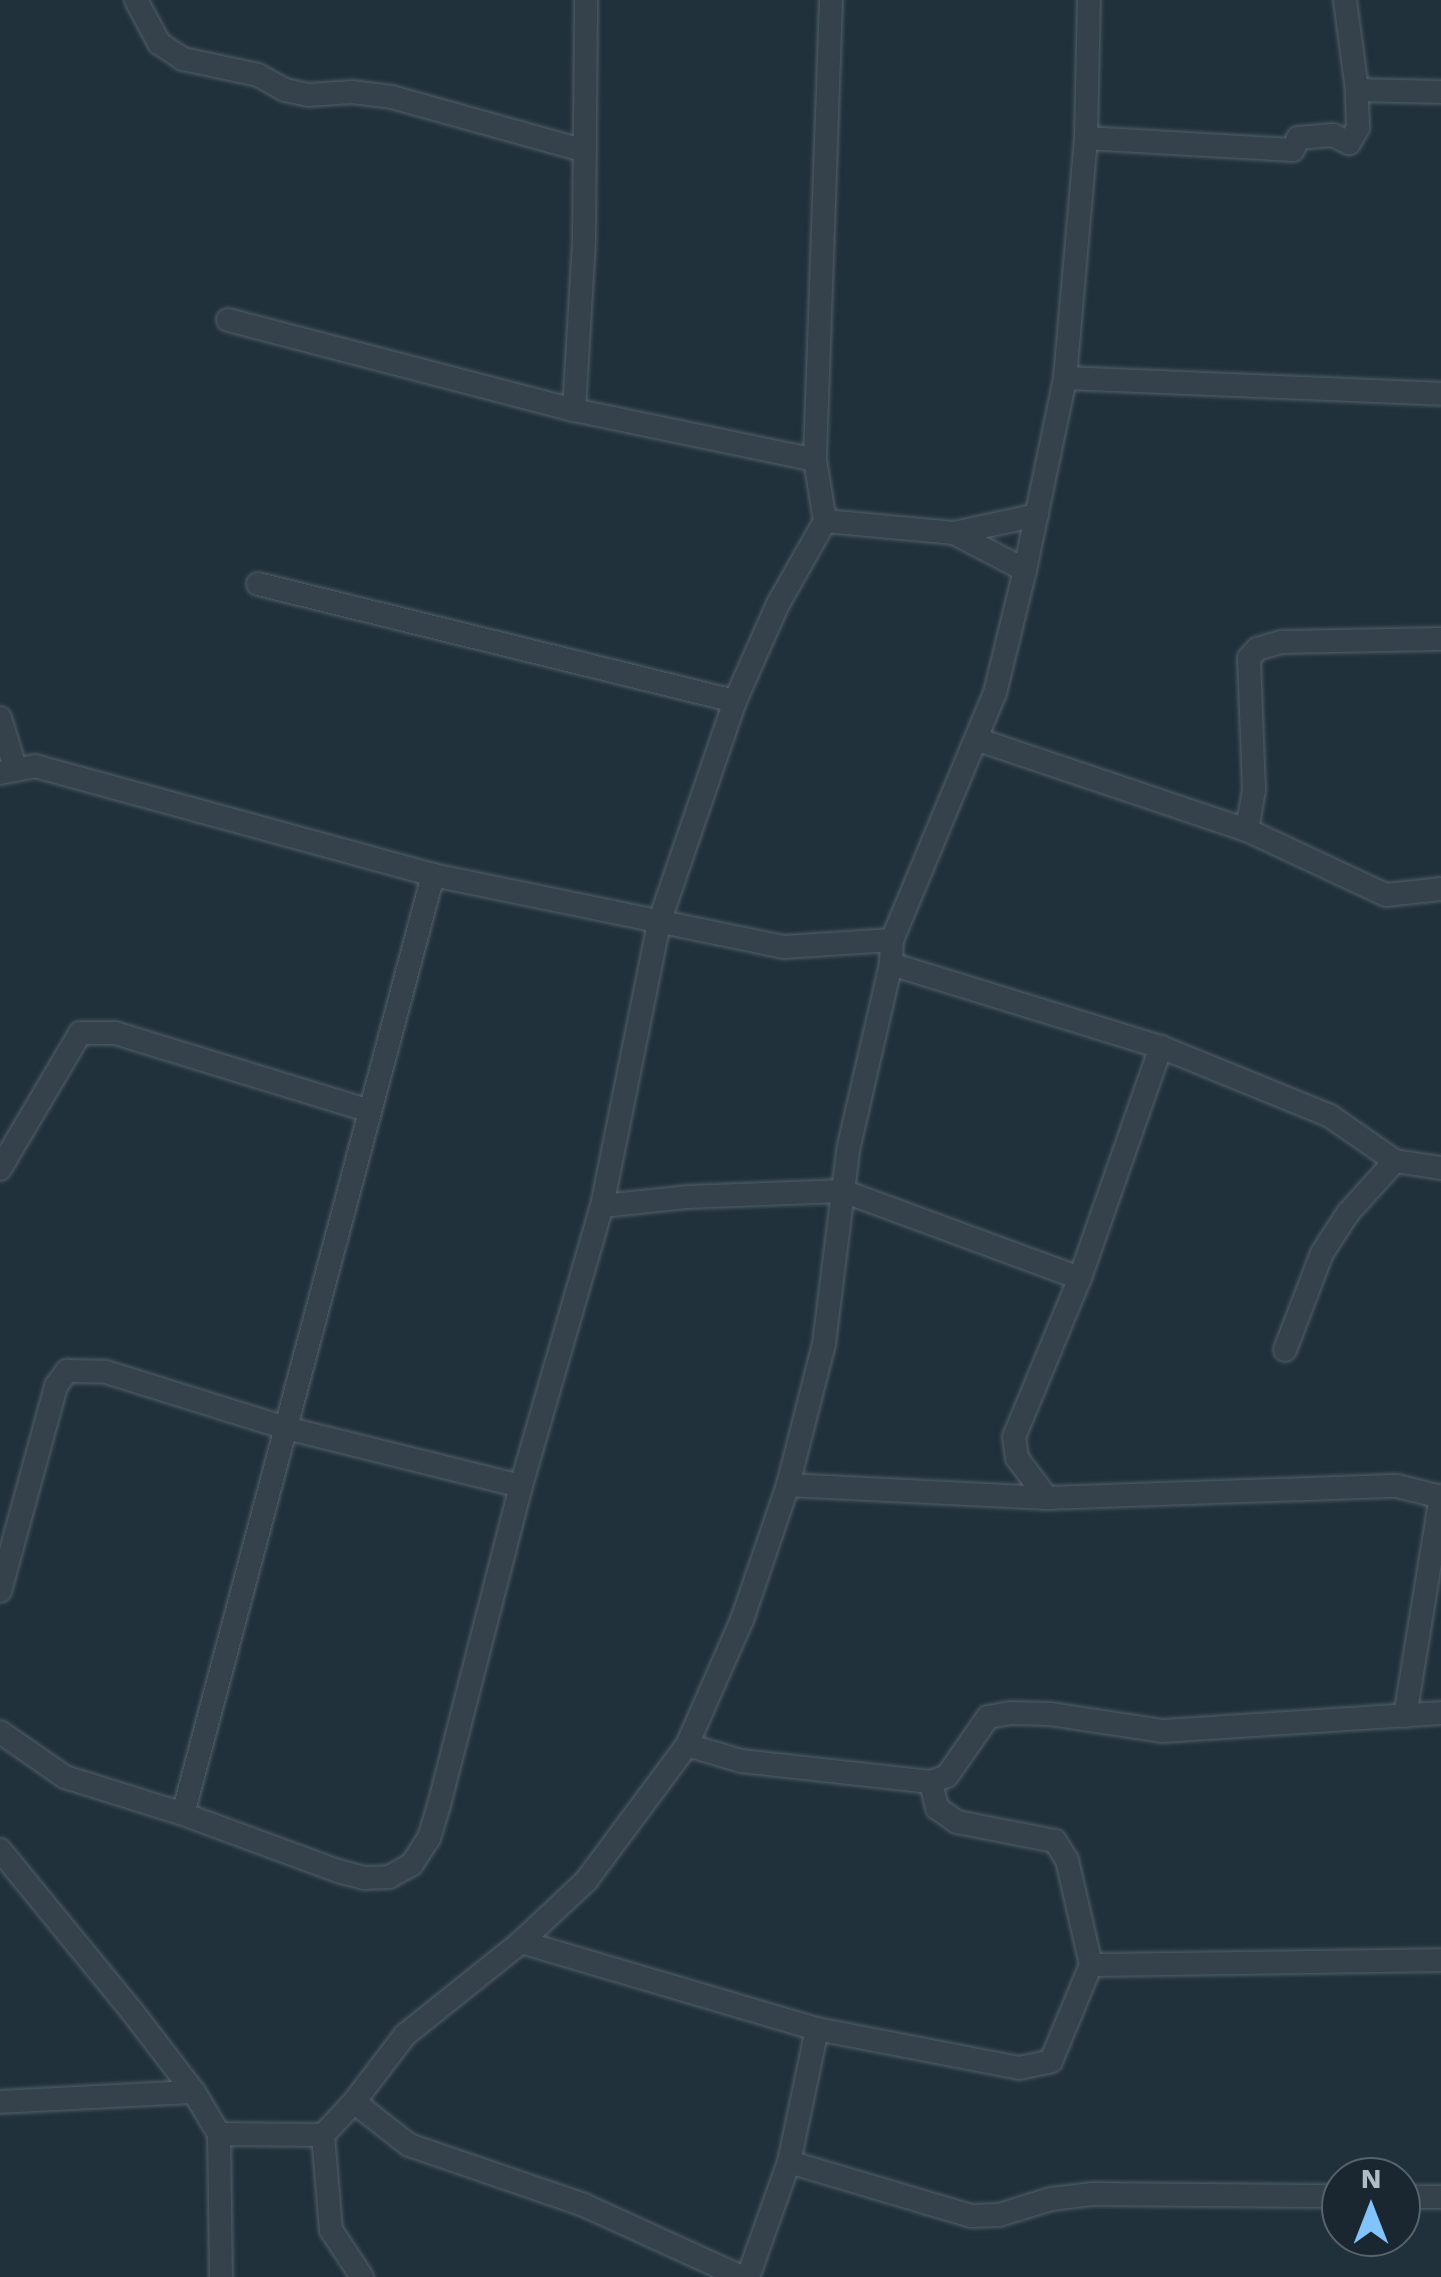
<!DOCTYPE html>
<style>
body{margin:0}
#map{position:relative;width:1441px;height:2277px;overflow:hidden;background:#21313b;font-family:"Work Sans",sans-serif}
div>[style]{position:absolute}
.roads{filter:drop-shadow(0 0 2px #536069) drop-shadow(0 0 2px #536069)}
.street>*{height:22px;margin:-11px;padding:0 11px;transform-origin:11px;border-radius:11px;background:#35424b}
span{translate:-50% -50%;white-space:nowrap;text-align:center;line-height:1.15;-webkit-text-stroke:8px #1a2730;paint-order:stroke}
.north{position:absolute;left:1321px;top:2157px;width:100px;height:100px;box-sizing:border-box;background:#1a2730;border:2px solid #56636c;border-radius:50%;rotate:0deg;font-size:28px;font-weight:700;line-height:40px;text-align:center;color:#b0bdc7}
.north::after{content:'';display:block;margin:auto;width:35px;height:45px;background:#81c4fb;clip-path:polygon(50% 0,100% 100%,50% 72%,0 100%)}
</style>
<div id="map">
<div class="roads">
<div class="street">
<i style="left:136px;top:0;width:49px;rotate:61.9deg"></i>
<i style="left:159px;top:43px;width:29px;rotate:34deg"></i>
<i style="left:183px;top:59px;width:77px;rotate:12deg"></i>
<i style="left:258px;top:75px;width:31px;rotate:29deg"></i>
<i style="left:285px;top:90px;width:24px;rotate:12deg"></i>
<i style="left:308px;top:95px;width:44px;rotate:-3.9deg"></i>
<i style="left:352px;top:92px;width:40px;rotate:7.1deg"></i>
<i style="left:392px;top:97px;width:200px;rotate:15.6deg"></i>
<i style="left:831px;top:0;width:460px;rotate:92deg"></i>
<i style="left:815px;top:460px;width:62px;rotate:80.7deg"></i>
<i style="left:825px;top:521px;width:130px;rotate:5.3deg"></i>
<i style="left:954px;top:533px;width:85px;rotate:-12.2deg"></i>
<i style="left:1345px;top:0;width:91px;rotate:82.4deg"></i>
<i style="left:1357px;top:90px;width:84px;rotate:1.4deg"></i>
<i style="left:1086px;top:138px;width:207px;rotate:3.3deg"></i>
<i style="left:1293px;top:150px;width:13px;rotate:-67deg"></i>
<i style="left:1298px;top:138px;width:35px;rotate:-5deg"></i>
<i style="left:1333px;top:135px;width:18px;rotate:27deg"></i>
<i style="left:1349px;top:143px;width:17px;rotate:-59deg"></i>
<i style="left:1358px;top:128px;width:38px;rotate:-92deg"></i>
<i style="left:228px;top:320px;width:358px;rotate:14.6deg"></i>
<i style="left:574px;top:410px;width:246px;rotate:11.7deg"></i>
<i style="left:1065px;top:378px;width:376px;rotate:2.4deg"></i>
<i style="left:574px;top:410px;width:170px;rotate:-86.6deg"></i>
<i style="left:584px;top:240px;width:240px;rotate:-89.5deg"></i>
<i style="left:954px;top:533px;width:80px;rotate:27.5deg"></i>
<i style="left:258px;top:584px;width:491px;rotate:13.8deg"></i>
<i style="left:0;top:718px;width:51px;rotate:73deg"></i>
<i style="left:976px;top:739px;width:286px;rotate:18.6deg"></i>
<i style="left:1247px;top:830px;width:153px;rotate:25.1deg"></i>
<i style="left:1386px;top:895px;width:55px;rotate:-6.2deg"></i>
<i style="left:0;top:773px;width:36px;rotate:-11deg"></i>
<i style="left:35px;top:766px;width:413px;rotate:15.3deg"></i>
<i style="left:433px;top:875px;width:358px;rotate:11.6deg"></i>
<i style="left:784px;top:947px;width:108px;rotate:-3.7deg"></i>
<i style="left:1247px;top:830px;width:41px;rotate:-80.1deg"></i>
<i style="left:1254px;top:790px;width:132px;rotate:-92.2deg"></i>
<i style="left:1249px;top:658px;width:12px;rotate:-48deg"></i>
<i style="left:1257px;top:649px;width:26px;rotate:-16deg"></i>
<i style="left:1282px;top:642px;width:159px;rotate:-1.1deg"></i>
<i style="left:891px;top:964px;width:282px;rotate:17.1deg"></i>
<i style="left:1161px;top:1047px;width:183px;rotate:22.2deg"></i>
<i style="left:1330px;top:1116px;width:79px;rotate:34.7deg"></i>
<i style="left:1395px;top:1161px;width:47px;rotate:8.7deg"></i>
<i style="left:0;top:1169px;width:158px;rotate:-59.5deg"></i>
<i style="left:80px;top:1033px;width:35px"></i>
<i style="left:115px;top:1033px;width:264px;rotate:17deg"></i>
<i style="left:602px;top:1206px;width:85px;rotate:-6deg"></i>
<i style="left:687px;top:1197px;width:156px;rotate:-2.2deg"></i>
<i style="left:843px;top:1191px;width:252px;rotate:20.2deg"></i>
<i style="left:1285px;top:1350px;width:104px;rotate:-69.1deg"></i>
<i style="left:1322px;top:1253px;width:48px;rotate:-57deg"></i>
<i style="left:1348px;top:1213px;width:70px;rotate:-47.9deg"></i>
<i style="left:788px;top:1485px;width:259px;rotate:2.9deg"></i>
<i style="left:1047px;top:1498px;width:350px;rotate:-2deg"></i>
<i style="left:1397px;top:1486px;width:45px;rotate:14deg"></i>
<i style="left:1047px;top:1498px;width:50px;rotate:-126.9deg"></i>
<i style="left:1017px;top:1458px;width:21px;rotate:-98deg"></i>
<i style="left:1014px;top:1437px;width:172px;rotate:-67.5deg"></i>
<i style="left:1080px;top:1278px;width:245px;rotate:-70.7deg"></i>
<i style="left:0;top:1591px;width:213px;rotate:-74.7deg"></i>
<i style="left:56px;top:1386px;width:19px;rotate:-54deg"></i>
<i style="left:67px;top:1371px;width:39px;rotate:1deg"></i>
<i style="left:106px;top:1372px;width:189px;rotate:17.3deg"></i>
<i style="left:286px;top:1428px;width:242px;rotate:13.9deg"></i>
<i style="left:1405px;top:1716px;width:223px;rotate:-80.7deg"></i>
<i style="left:0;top:1732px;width:79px;rotate:34.7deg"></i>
<i style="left:65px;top:1777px;width:124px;rotate:17.4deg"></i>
<i style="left:183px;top:1814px;width:165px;rotate:20.2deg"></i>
<i style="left:338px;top:1871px;width:27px;rotate:15deg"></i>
<i style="left:364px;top:1878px;width:25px;rotate:-2deg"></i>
<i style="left:389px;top:1877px;width:26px;rotate:-29deg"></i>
<i style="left:412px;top:1864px;width:31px;rotate:-57deg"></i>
<i style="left:429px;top:1838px;width:34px;rotate:-73deg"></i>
<i style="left:439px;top:1805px;width:329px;rotate:-75.6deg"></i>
<i style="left:521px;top:1486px;width:291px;rotate:-73.9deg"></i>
<i style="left:602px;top:1206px;width:289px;rotate:-78.6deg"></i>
<i style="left:659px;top:923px;width:235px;rotate:-71.1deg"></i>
<i style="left:735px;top:701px;width:106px;rotate:-66.1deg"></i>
<i style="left:778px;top:604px;width:95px;rotate:-60.5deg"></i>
<i style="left:687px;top:1745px;width:56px;rotate:16.5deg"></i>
<i style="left:741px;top:1761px;width:191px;rotate:6.3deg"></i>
<i style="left:931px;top:1782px;width:17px;rotate:-21deg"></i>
<i style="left:947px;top:1776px;width:72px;rotate:-55.2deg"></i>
<i style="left:988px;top:1717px;width:22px;rotate:-10deg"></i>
<i style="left:1010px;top:1713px;width:40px;rotate:1.4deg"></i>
<i style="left:1050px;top:1714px;width:113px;rotate:8.6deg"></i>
<i style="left:1162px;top:1731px;width:280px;rotate:-3.7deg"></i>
<i style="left:931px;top:1782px;width:27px;rotate:77deg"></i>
<i style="left:937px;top:1808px;width:24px;rotate:35deg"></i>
<i style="left:957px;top:1822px;width:100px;rotate:11deg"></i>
<i style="left:1055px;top:1841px;width:22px;rotate:58deg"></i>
<i style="left:1067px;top:1860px;width:108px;rotate:77.1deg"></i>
<i style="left:1091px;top:1965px;width:350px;rotate:-0.8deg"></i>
<i style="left:183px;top:1814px;width:972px;rotate:-75.09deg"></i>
<i style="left:0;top:1850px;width:207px;rotate:50.7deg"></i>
<i style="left:131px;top:2010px;width:103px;rotate:52.5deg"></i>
<i style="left:194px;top:2092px;width:49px;rotate:59.2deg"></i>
<i style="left:521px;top:1942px;width:309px;rotate:16.4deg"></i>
<i style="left:817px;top:2029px;width:206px;rotate:10.9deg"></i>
<i style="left:1019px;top:2068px;width:33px;rotate:-12deg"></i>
<i style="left:1051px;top:2061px;width:104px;rotate:-67.4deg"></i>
<i style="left:0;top:2102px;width:194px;rotate:-3deg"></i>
<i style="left:354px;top:2102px;width:70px;rotate:38deg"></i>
<i style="left:409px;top:2145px;width:185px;rotate:18.9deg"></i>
<i style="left:584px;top:2205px;width:173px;rotate:24.6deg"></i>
<i style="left:323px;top:2135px;width:95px;rotate:85.2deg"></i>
<i style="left:331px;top:2230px;width:56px;rotate:56.6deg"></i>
<i style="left:789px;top:2162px;width:190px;rotate:16.5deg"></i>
<i style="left:971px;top:2216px;width:28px;rotate:-2deg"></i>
<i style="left:999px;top:2215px;width:54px;rotate:-17.1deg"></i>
<i style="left:1051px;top:2199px;width:42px;rotate:-6.8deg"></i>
<i style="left:1093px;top:2194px;width:248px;rotate:0.5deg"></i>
<i style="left:1401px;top:2197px;width:40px"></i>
<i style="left:221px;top:2277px;width:143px;rotate:-90.8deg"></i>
<i style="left:219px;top:2134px;width:104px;rotate:0.6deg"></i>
<i style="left:323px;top:2135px;width:45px;rotate:-46.8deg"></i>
<i style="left:354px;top:2102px;width:84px;rotate:-52.7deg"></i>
<i style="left:405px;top:2035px;width:149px;rotate:-38.7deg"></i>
<i style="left:521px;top:1942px;width:89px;rotate:-43.2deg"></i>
<i style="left:586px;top:1881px;width:169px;rotate:-53.4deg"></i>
<i style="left:687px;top:1745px;width:137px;rotate:-66.3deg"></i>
<i style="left:742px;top:1620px;width:143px;rotate:-71.2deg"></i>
<i style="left:788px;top:1485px;width:146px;rotate:-75.7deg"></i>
<i style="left:824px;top:1344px;width:195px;rotate:-82.9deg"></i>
<i style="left:848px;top:1150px;width:191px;rotate:-77deg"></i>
<i style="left:891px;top:964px;width:24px;rotate:-88deg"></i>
<i style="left:892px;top:940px;width:268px;rotate:-67.4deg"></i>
<i style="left:995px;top:693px;width:127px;rotate:-76.3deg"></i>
<i style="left:1025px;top:570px;width:196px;rotate:-78.2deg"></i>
<i style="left:1065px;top:378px;width:241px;rotate:-85deg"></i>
<i style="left:1086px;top:138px;width:138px;rotate:-88.8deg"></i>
<i style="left:748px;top:2277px;width:122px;rotate:-70.4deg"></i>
<i style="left:789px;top:2162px;width:136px;rotate:-78.1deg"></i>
</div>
</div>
<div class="north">N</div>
</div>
